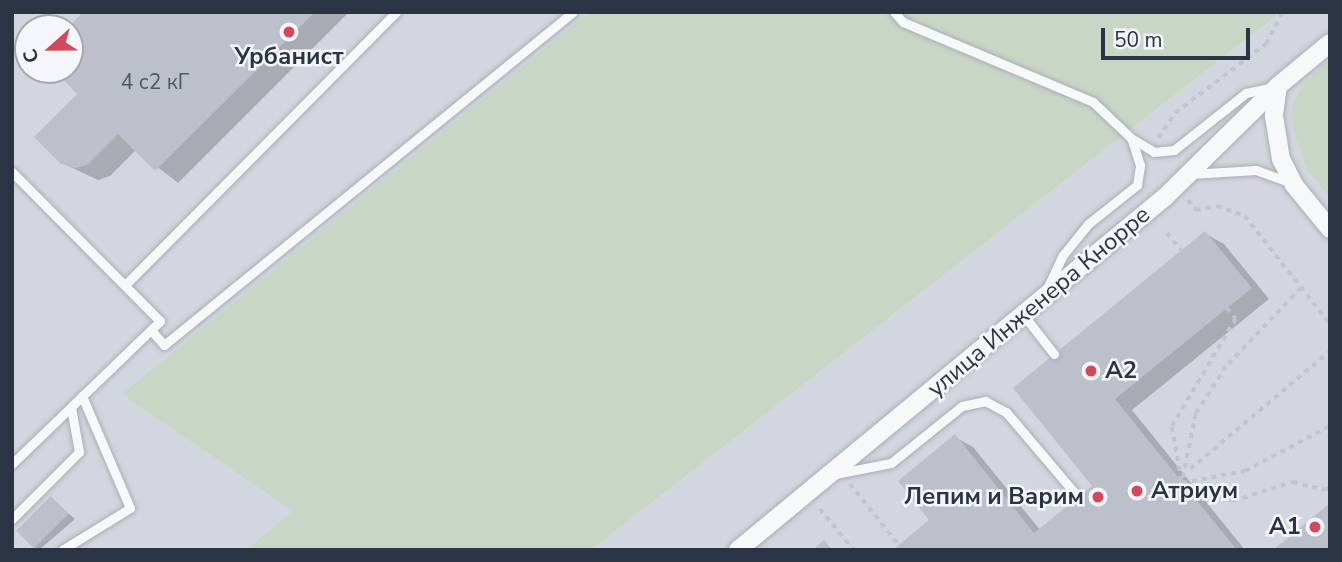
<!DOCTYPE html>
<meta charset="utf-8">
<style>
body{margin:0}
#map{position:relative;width:1342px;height:562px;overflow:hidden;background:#e4e7ec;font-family:"Nunito Sans",sans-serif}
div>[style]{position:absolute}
.built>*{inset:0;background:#d2d6de}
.green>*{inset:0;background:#c9d6c5}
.shadow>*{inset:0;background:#0003}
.building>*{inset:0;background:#bbc0ca;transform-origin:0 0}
.path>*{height:3.5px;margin-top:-1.75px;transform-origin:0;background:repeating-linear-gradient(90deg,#c2c5cb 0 5px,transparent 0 10px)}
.roads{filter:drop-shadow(0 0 2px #a9aeb7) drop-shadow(0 0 2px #a9aeb7)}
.service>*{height:9px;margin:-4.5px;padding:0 4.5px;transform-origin:4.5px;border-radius:4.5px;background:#f7f8fa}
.minor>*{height:18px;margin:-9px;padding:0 9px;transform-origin:9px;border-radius:9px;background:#f7f8fa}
.dots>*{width:19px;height:19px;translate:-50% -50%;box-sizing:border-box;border:4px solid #f4f6f9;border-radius:50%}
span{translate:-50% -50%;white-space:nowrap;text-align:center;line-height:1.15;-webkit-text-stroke:5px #f4f6f9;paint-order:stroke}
.number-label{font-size:21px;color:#4f5766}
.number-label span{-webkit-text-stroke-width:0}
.poi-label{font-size:24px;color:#2b3445;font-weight:700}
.left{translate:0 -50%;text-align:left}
.right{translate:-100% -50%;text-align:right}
.street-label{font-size:24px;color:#2b3445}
.frame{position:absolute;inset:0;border:14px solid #2b3445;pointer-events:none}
.north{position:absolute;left:14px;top:14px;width:70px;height:70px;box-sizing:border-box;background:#f4f6f9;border:2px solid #a4a8b1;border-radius:50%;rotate:249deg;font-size:19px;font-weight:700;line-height:28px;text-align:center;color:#2b3445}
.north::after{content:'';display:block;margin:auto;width:24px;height:32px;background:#d1495b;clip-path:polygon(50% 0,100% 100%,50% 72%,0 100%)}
.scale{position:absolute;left:1101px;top:28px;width:149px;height:32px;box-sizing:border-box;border:4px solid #2b3445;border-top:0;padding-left:9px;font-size:21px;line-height:24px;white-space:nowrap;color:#2b3445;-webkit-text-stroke:5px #f4f6f9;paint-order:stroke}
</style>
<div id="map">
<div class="built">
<i style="clip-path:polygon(evenodd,12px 12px,589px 12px,123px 394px,294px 511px,246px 550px,12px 550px,12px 12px,28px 28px,70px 28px,70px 70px,28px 70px,28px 28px)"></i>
<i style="clip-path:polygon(1281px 12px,1330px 12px,1330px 550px,591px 550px)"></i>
</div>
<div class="green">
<i style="clip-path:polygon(589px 12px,1281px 12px,591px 550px,246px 550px,293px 511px,122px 394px)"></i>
<i style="clip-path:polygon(1330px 59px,1330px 197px,1307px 169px,1292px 125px,1293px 104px,1303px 84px)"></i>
</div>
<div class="shadow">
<i style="clip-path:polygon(86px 12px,349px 12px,178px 183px,136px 150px,110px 176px,98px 180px,62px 163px,80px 94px,56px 70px,70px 70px)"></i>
<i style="clip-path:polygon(1206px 234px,1224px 244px,1269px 299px,1132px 410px,1245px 550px,896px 550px,932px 520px,955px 437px,973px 447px,1040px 530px,1094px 486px,1015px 388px)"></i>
<i style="clip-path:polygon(51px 498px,75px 519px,39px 550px,35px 547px)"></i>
</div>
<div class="building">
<i style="clip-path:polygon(83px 12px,315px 12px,155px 171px,118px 134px,87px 165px,75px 168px,61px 164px,34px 137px,77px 94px,54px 70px,70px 70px,68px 28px)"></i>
<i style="clip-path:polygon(1205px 231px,1252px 288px,1115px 399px,1237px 550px,893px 550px,929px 520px,898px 481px,955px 434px,1034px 533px,1092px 486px,1013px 388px)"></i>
<i style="left:51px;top:496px;width:25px;height:49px;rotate:45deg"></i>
<i style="clip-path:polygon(1330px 503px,1330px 550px,1273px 550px)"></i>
<i style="clip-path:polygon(824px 540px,832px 550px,813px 550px)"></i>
</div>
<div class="path">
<i style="left:1158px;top:138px;width:30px;rotate:-56deg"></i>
<i style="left:1175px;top:113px;width:114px;rotate:-37.2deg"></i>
<i style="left:1266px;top:44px;width:36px;rotate:-63deg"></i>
<i style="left:1188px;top:200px;width:13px;rotate:51deg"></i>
<i style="left:1196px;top:210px;width:21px;rotate:-11deg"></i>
<i style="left:1217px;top:206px;width:30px;rotate:20deg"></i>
<i style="left:1245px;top:216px;width:137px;rotate:51.8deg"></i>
<i style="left:1167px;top:233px;width:23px;rotate:50deg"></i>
<i style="left:1301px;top:288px;width:109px;rotate:133.5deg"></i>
<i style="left:1226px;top:367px;width:56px;rotate:122.6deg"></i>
<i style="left:1196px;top:414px;width:70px;rotate:101.5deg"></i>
<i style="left:1182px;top:483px;width:64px;rotate:-10.8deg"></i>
<i style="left:1245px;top:471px;width:96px;rotate:-27.9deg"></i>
<i style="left:1227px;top:308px;width:14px;rotate:51deg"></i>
<i style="left:1236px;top:319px;width:126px;rotate:120.7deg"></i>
<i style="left:1172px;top:427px;width:57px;rotate:79.9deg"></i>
<i style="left:1182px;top:483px;width:54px;rotate:19.4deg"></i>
<i style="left:1233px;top:501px;width:63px;rotate:-17.6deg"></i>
<i style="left:1293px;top:482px;width:33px;rotate:14deg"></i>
<i style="left:1325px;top:490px;width:6px;rotate:-31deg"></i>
<i style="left:1190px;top:469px;width:183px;rotate:-40.1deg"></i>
<i style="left:850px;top:484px;width:78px;rotate:51.2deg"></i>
<i style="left:820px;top:509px;width:53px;rotate:50.3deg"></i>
</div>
<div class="roads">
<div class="service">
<i style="left:894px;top:12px;width:13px;rotate:48deg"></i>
<i style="left:903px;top:22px;width:206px;rotate:22.8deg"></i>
<i style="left:1093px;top:102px;width:52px;rotate:43.5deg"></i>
<i style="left:1131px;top:138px;width:27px;rotate:31deg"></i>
<i style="left:1154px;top:152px;width:20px;rotate:-6deg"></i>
<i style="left:1174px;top:150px;width:92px;rotate:-38.4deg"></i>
<i style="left:1246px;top:93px;width:29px;rotate:-12deg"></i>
<i style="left:12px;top:172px;width:210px;rotate:45.2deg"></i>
<i style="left:160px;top:321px;width:206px;rotate:136deg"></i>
<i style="left:1190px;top:174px;width:66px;rotate:-3.5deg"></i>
<i style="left:1256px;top:170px;width:35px;rotate:20deg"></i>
<i style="left:125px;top:285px;width:385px;rotate:-45.2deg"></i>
<i style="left:1046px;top:291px;width:40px;rotate:-65deg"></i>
<i style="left:1063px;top:255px;width:40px;rotate:-51deg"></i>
<i style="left:1088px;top:224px;width:63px;rotate:-38.5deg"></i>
<i style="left:1137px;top:185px;width:20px;rotate:-81deg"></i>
<i style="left:1140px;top:165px;width:28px;rotate:-108deg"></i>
<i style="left:1025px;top:317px;width:47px;rotate:51.9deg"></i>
<i style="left:151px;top:330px;width:20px;rotate:49deg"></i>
<i style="left:164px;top:345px;width:527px;rotate:-39.15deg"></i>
<i style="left:835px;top:474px;width:57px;rotate:-11.1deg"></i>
<i style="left:891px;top:463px;width:91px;rotate:-38.8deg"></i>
<i style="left:962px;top:406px;width:24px;rotate:-12deg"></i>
<i style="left:985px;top:401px;width:24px;rotate:28deg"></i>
<i style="left:1006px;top:412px;width:111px;rotate:49.7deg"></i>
<i style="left:12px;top:519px;width:95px;rotate:-45deg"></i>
<i style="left:79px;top:452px;width:46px;rotate:-100.1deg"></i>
<i style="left:62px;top:550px;width:80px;rotate:-31.7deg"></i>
<i style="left:130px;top:508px;width:122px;rotate:-113.2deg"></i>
</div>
<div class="minor">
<i style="left:1278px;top:86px;width:30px;rotate:98deg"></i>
<i style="left:1274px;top:116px;width:44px;rotate:80.8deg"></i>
<i style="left:1281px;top:159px;width:29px;rotate:63deg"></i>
<i style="left:1294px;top:185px;width:57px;rotate:50.7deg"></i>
<i style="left:738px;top:550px;width:554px;rotate:-39.58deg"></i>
<i style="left:1165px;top:197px;width:158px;rotate:-44.5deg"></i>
<i style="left:1278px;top:86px;width:67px;rotate:-39.6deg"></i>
</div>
</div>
<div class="dots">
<i style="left:289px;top:32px;background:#d1495b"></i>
<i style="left:1091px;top:371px;background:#d1495b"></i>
<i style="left:1137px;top:491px;background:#d1495b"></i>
<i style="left:1098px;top:497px;background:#d1495b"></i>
<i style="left:1315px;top:527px;background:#d1495b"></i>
</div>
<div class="number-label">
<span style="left:155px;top:82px">4 с2 кГ</span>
</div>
<div class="poi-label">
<span style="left:289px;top:57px">Урбанист</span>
<span class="left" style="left:1105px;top:371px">А2</span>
<span class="left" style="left:1151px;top:491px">Атриум</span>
<span class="right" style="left:1084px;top:497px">Лепим и Варим</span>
<span class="right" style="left:1301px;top:527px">А1</span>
</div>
<div class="street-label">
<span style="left:1039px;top:302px;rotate:-40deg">улица Инженера Кнорре</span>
</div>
<div class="frame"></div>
<div class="north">С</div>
<div class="scale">50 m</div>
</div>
